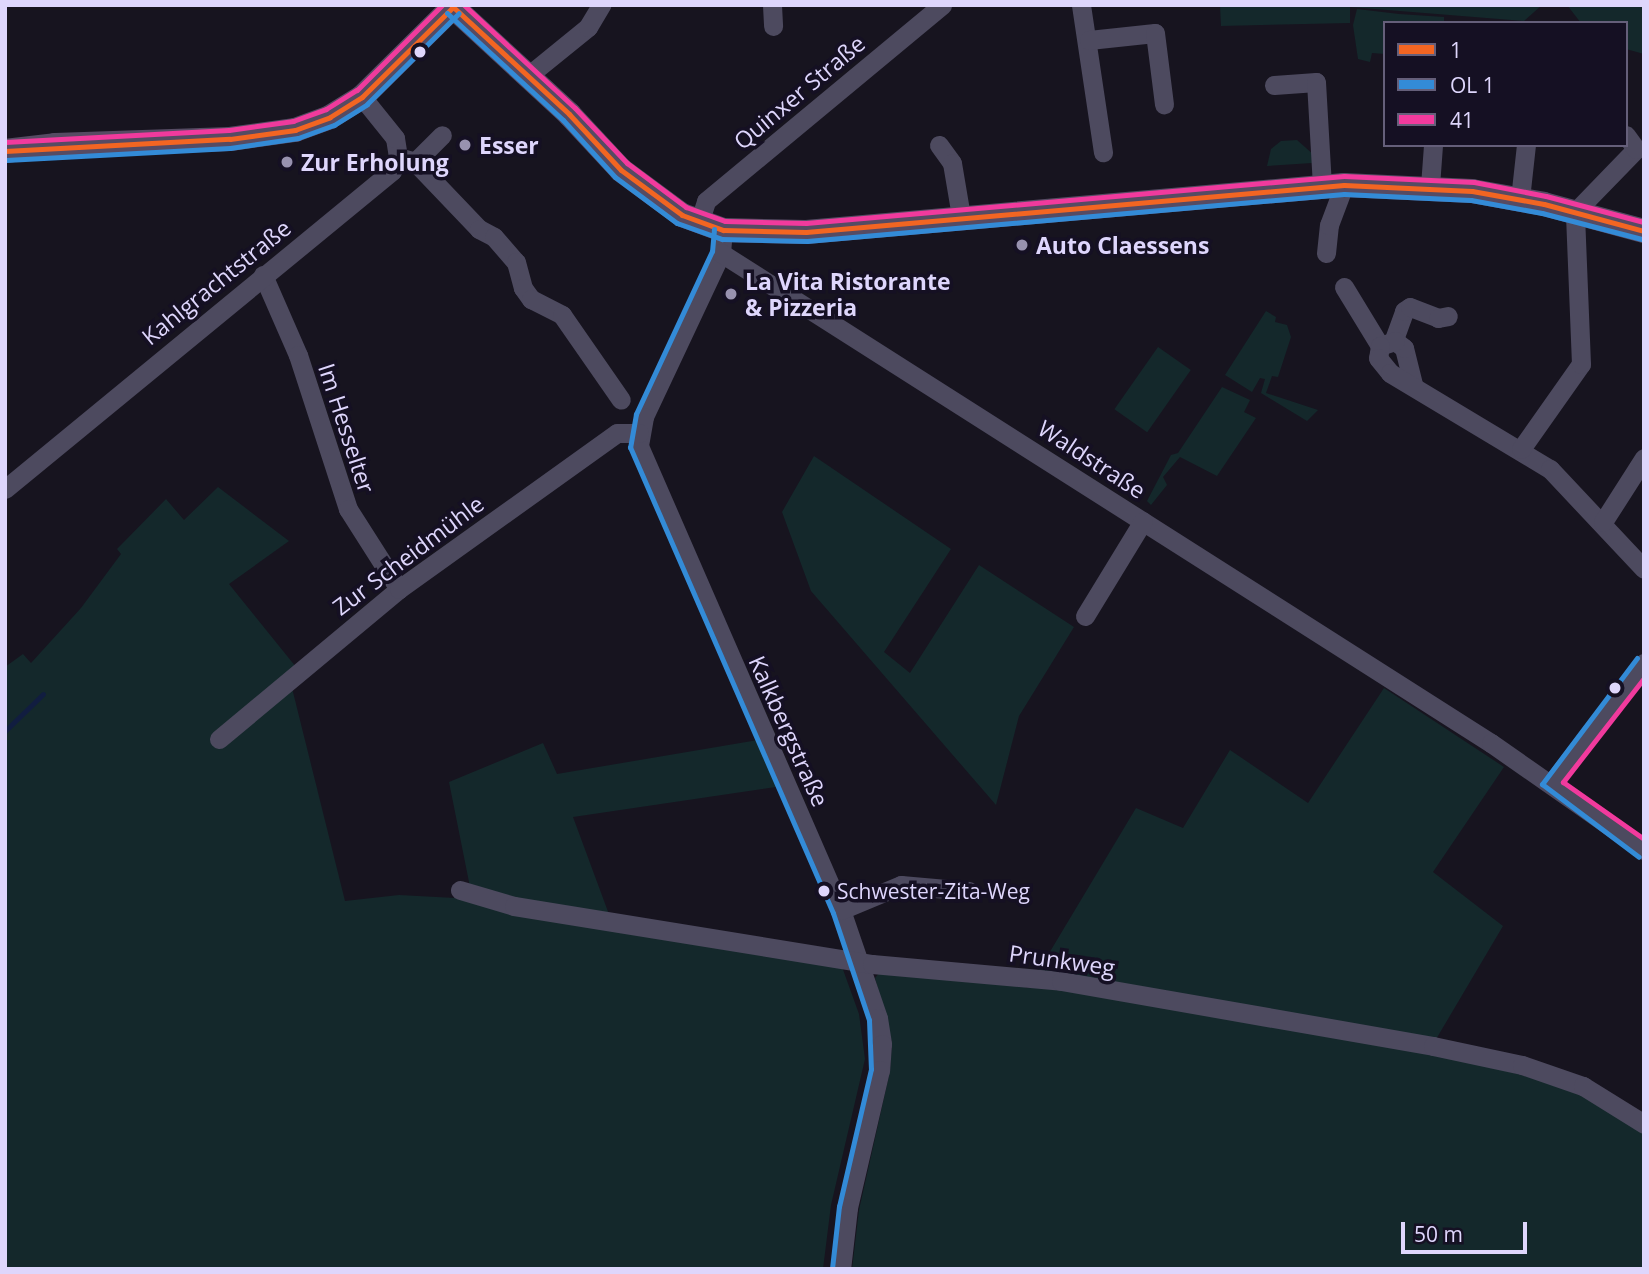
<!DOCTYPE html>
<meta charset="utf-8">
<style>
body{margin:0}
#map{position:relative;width:1649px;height:1274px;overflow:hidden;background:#17141f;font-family:"Open Sans",sans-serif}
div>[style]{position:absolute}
.green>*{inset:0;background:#14282b;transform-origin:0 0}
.stream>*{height:5px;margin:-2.5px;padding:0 2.5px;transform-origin:2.5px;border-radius:2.5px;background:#111d40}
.minor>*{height:19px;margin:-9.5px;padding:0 9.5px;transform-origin:9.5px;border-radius:9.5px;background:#4d4a5f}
.major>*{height:24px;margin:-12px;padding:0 12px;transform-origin:12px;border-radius:12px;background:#564b63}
.bus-1>*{height:5px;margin:-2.5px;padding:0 2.5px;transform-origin:2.5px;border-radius:2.5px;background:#f26522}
.bus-2>*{height:5px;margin:-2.5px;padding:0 2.5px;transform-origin:2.5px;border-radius:2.5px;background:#338bd7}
.bus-3>*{height:5px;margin:-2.5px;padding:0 2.5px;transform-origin:2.5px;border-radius:2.5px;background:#f13a9d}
.dots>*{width:19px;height:19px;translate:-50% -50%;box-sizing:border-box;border:4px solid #151023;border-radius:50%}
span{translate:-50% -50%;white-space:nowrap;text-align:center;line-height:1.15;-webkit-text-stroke:7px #151023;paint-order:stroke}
.bus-label{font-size:21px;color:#ded6fc}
.left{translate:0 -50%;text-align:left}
.street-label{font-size:23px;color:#ded6fc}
.poi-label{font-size:23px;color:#ded6fc;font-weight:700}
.frame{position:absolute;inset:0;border:7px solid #ded6fc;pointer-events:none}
.legend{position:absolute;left:1383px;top:21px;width:245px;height:126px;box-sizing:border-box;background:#151023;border:2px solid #655f7a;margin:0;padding:9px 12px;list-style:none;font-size:21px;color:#ded6fc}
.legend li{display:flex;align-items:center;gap:14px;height:35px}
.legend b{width:35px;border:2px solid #655f7a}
.scale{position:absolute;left:1401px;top:1222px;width:126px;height:32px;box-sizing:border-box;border:4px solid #ded6fc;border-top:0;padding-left:9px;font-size:21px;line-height:24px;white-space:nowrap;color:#ded6fc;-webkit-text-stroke:5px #151023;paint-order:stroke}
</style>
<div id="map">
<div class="green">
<i style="clip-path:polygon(1220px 5px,1542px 5px,1524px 21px,1350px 7px,1350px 23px,1221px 26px)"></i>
<i style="clip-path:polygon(1567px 5px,1644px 5px,1644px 54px,1626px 49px,1626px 23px,1581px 23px)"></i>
<i style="clip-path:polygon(1357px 9px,1399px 14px,1444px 17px,1444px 23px,1385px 23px,1385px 54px,1372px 53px,1370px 62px,1358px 59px,1353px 25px)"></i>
<i style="clip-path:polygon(1297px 140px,1314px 155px,1312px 163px,1267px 166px,1271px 149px,1281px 141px)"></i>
<i style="clip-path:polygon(1266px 311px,1276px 317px,1275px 322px,1287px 325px,1291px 337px,1278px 377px,1272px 376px,1266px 393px,1318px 410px,1307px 421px,1261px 393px,1265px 379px,1260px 378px,1252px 392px,1225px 375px)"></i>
<i style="left:1158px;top:347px;width:40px;height:76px;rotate:35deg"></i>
<i style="clip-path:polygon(1222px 387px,1250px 400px,1244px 412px,1256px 418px,1217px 476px,1180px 457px,1163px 477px,1167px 485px,1151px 505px,1147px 501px,1171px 455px,1178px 453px)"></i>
<i style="clip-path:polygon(814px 456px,951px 549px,884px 652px,910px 673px,979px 565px,1074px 627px,1019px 716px,996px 805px,811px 591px,782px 512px)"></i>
<i style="clip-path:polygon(218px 487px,289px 541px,229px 584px,296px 667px,291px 684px,345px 901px,399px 895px,455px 898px,841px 964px,859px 1014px,865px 1059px,831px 1205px,823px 1269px,5px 1269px,5px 667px,23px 654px,31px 663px,81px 608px,121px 554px,117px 549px,166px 499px,184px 520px)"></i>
<i style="clip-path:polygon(1384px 688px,1504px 767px,1433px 872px,1503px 926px,1435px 1041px,1039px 970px,1136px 808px,1183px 828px,1230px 750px,1308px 803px)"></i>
<i style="clip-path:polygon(758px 740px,776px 787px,573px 817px,610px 917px,471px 892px,449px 782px,543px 743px,557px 774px)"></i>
<i style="clip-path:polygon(879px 973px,1011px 980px,1027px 988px,1060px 986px,1431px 1051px,1582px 1091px,1626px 1117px,1644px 1135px,1644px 1269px,852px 1269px,859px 1210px,890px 1071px,892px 1043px,875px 978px)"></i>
</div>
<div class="stream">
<i style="left:5px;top:731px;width:53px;rotate:-44.2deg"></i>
</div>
<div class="minor">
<i style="left:772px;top:5px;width:21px;rotate:87deg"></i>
<i style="left:1081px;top:5px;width:149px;rotate:81.5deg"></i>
<i style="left:1089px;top:40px;width:66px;rotate:-6.1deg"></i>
<i style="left:1155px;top:33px;width:72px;rotate:82.8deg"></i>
<i style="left:529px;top:75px;width:76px;rotate:-39.1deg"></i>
<i style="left:588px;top:27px;width:26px;rotate:-59deg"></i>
<i style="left:1274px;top:85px;width:42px;rotate:-4.1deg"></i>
<i style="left:1316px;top:82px;width:104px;rotate:86.7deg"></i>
<i style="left:939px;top:145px;width:22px;rotate:54deg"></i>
<i style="left:952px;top:163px;width:54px;rotate:80.4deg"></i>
<i style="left:398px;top:157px;width:18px;rotate:16deg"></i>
<i style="left:415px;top:162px;width:93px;rotate:46.3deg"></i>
<i style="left:479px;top:229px;width:17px;rotate:28deg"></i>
<i style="left:494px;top:237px;width:33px;rotate:49deg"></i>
<i style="left:516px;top:262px;width:27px;rotate:75deg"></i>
<i style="left:523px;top:288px;width:14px;rotate:54deg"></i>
<i style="left:531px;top:299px;width:35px;rotate:27deg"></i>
<i style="left:562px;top:315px;width:103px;rotate:55.2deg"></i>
<i style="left:415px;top:162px;width:38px;rotate:-45deg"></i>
<i style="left:1430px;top:186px;width:41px;rotate:-85.8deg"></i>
<i style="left:1520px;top:199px;width:54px;rotate:-83.7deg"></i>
<i style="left:699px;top:223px;width:23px;rotate:-72deg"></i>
<i style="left:706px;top:201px;width:307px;rotate:-39.7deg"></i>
<i style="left:723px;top:230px;width:23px;rotate:95deg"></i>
<i style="left:721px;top:253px;width:181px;rotate:115.2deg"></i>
<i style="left:644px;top:417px;width:29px;rotate:100deg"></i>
<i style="left:639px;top:446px;width:506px;rotate:66.47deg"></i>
<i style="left:841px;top:910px;width:114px;rotate:71.1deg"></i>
<i style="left:878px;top:1018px;width:26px;rotate:81deg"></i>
<i style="left:882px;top:1044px;width:26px;rotate:94deg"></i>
<i style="left:880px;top:1070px;width:142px;rotate:103.1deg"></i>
<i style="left:848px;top:1208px;width:61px;rotate:96.5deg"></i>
<i style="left:721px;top:253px;width:913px;rotate:32.47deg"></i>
<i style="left:1491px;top:743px;width:187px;rotate:35deg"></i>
<i style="left:1326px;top:253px;width:28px;rotate:-84deg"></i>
<i style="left:1329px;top:225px;width:43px;rotate:-69.4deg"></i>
<i style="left:263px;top:275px;width:87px;rotate:66.4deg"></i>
<i style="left:298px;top:355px;width:162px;rotate:72deg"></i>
<i style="left:348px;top:509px;width:95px;rotate:57.5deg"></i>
<i style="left:1344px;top:287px;width:69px;rotate:58.6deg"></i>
<i style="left:1393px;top:342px;width:33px;rotate:-70deg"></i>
<i style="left:1404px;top:311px;width:7px;rotate:-34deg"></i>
<i style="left:1410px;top:307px;width:30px;rotate:21deg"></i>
<i style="left:1438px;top:318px;width:10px;rotate:-11deg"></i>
<i style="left:1413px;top:384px;width:37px;rotate:-104deg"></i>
<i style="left:1404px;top:348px;width:11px;rotate:-142deg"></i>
<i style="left:1395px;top:341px;width:16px;rotate:162deg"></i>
<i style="left:1380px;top:346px;width:12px;rotate:99deg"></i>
<i style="left:1378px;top:358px;width:19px;rotate:51deg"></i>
<i style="left:1390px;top:373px;width:187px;rotate:31deg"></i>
<i style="left:1550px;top:469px;width:137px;rotate:46.8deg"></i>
<i style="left:1521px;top:449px;width:104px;rotate:-54.8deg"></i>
<i style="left:1581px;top:364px;width:152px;rotate:-92.3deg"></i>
<i style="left:1575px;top:212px;width:88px;rotate:-45.9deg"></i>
<i style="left:1636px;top:149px;width:17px;rotate:-126deg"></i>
<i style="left:5px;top:489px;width:501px;rotate:-39.41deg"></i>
<i style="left:392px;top:171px;width:15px;rotate:-67deg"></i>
<i style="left:398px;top:157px;width:19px;rotate:-99deg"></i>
<i style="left:395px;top:138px;width:53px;rotate:-128.8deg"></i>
<i style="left:1603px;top:522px;width:76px;rotate:-57.4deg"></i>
<i style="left:1085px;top:616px;width:111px;rotate:-58.6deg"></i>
<i style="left:219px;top:739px;width:234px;rotate:-39.8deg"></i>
<i style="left:399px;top:589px;width:268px;rotate:-35.6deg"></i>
<i style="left:617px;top:433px;width:22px"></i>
<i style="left:1551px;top:784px;width:153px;rotate:-52.5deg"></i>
<i style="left:460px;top:890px;width:56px;rotate:16.5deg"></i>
<i style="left:514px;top:906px;width:363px;rotate:9.2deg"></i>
<i style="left:872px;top:964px;width:190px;rotate:5.1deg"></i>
<i style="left:1061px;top:981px;width:378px;rotate:9.9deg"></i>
<i style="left:1433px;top:1046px;width:91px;rotate:12.1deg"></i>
<i style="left:1522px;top:1065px;width:65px;rotate:19deg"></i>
<i style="left:1583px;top:1086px;width:72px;rotate:31.9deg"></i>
<i style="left:841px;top:910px;width:65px;rotate:-22.6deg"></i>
<i style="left:901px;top:885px;width:68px;rotate:5deg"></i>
</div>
<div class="major">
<i style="left:451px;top:5px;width:161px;rotate:42.7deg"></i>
<i style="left:569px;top:114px;width:76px;rotate:47.1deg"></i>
<i style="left:621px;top:170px;width:76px;rotate:36.4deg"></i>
<i style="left:682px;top:215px;width:44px;rotate:20.1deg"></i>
<i style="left:723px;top:230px;width:83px;rotate:1.4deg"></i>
<i style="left:806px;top:232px;width:540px;rotate:-4.99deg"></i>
<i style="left:1344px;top:185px;width:128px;rotate:2.7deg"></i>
<i style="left:1472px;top:191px;width:73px;rotate:10.2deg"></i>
<i style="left:1544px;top:204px;width:104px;rotate:15.1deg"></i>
<i style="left:5px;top:151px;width:50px;rotate:-6.8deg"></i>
<i style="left:55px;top:145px;width:175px;rotate:-2deg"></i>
<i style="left:230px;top:139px;width:66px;rotate:-7.9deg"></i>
<i style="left:295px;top:130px;width:37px;rotate:-20deg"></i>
<i style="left:330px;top:117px;width:38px;rotate:-32deg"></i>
<i style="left:362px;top:97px;width:128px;rotate:-44.7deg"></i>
</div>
<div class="bus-1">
<i style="left:451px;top:5px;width:161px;rotate:42.7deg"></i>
<i style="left:569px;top:114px;width:76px;rotate:47.1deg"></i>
<i style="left:621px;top:170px;width:76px;rotate:36.4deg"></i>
<i style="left:682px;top:215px;width:44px;rotate:20.1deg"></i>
<i style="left:723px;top:230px;width:83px;rotate:1.4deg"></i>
<i style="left:806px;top:232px;width:540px;rotate:-4.99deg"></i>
<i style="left:1344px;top:185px;width:128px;rotate:2.7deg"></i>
<i style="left:1472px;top:191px;width:73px;rotate:10.2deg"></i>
<i style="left:1544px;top:204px;width:104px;rotate:15.1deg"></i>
<i style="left:5px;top:151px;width:225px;rotate:-3.1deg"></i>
<i style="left:230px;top:139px;width:66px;rotate:-7.9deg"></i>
<i style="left:295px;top:130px;width:37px;rotate:-20deg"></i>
<i style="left:330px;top:117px;width:38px;rotate:-32deg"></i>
<i style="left:362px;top:97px;width:128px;rotate:-44.7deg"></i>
</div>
<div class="bus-2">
<i style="left:447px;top:13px;width:158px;rotate:42.7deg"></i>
<i style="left:563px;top:120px;width:77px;rotate:47.6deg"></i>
<i style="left:615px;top:177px;width:77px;rotate:36.6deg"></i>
<i style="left:677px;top:223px;width:48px;rotate:19.6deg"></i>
<i style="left:722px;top:239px;width:85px;rotate:1.3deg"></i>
<i style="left:807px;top:241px;width:539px;rotate:-5deg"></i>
<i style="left:1344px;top:194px;width:127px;rotate:2.7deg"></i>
<i style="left:1471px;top:200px;width:72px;rotate:10.4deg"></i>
<i style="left:1542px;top:213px;width:103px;rotate:14.6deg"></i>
<i style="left:6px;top:160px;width:224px;rotate:-3.1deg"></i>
<i style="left:230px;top:148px;width:69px;rotate:-8.4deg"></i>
<i style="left:298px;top:138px;width:38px;rotate:-20deg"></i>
<i style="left:334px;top:125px;width:39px;rotate:-32deg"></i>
<i style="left:367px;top:104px;width:129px;rotate:-44.7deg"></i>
<i style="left:714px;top:229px;width:22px;rotate:95deg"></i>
<i style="left:712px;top:251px;width:180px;rotate:115deg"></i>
<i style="left:636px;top:414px;width:34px;rotate:100deg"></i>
<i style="left:630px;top:447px;width:508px;rotate:66.46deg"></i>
<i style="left:833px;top:913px;width:113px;rotate:71.4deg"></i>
<i style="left:869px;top:1020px;width:49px;rotate:87.7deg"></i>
<i style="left:871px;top:1069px;width:141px;rotate:103.1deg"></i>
<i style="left:839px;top:1206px;width:62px;rotate:96.4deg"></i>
<i style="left:1637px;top:658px;width:158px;rotate:127deg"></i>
<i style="left:1542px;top:784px;width:121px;rotate:37deg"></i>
</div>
<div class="bus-3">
<i style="left:464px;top:5px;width:151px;rotate:42.9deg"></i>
<i style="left:575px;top:108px;width:76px;rotate:46.6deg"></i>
<i style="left:627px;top:163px;width:74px;rotate:36.7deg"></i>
<i style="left:686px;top:207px;width:41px;rotate:19.7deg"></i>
<i style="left:725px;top:221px;width:81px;rotate:1.4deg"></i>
<i style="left:806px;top:223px;width:540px;rotate:-4.99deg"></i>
<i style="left:1344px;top:176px;width:130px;rotate:2.6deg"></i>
<i style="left:1474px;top:182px;width:73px;rotate:11deg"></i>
<i style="left:1546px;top:196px;width:101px;rotate:14.9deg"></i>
<i style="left:5px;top:142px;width:224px;rotate:-3.1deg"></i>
<i style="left:229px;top:130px;width:65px;rotate:-8deg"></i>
<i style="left:293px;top:121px;width:35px;rotate:-20deg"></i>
<i style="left:326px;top:109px;width:36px;rotate:-32deg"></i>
<i style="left:357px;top:90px;width:120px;rotate:-45deg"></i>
<i style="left:1644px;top:678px;width:132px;rotate:127.9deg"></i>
<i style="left:1563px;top:782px;width:99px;rotate:35.1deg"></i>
</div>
<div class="dots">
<i style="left:420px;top:52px;background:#ded6fc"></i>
<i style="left:465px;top:145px;background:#9892af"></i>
<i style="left:287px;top:162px;background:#9892af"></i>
<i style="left:1022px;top:245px;background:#9892af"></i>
<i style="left:731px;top:294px;background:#9892af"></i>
<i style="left:1615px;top:688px;background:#ded6fc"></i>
<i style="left:824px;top:891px;background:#ded6fc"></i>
</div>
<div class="bus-label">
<span class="left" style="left:837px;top:891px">Schwester-Zita-Weg</span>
</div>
<div class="street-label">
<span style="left:799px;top:92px;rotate:-40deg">Quinxer Straße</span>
<span style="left:216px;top:282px;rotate:-39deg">Kahlgrachtstraße</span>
<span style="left:347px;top:428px;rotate:72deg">Im Hesselter</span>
<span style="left:1092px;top:459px;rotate:33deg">Waldstraße</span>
<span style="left:408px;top:555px;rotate:-37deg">Zur Scheidmühle</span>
<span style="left:789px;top:731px;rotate:66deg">Kalkbergstraße</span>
<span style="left:1062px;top:960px;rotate:8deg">Prunkweg</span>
</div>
<div class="poi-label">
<span class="left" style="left:479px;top:145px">Esser</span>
<span class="left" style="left:301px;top:162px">Zur Erholung</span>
<span class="left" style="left:1036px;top:245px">Auto Claessens</span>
<span class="left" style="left:745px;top:294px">La Vita Ristorante<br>&amp; Pizzeria</span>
</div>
<div class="frame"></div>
<ul class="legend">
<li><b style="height:9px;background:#f26522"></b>1</li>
<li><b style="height:9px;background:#338bd7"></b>OL 1</li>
<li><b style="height:9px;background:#f13a9d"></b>41</li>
</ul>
<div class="scale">50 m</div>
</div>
